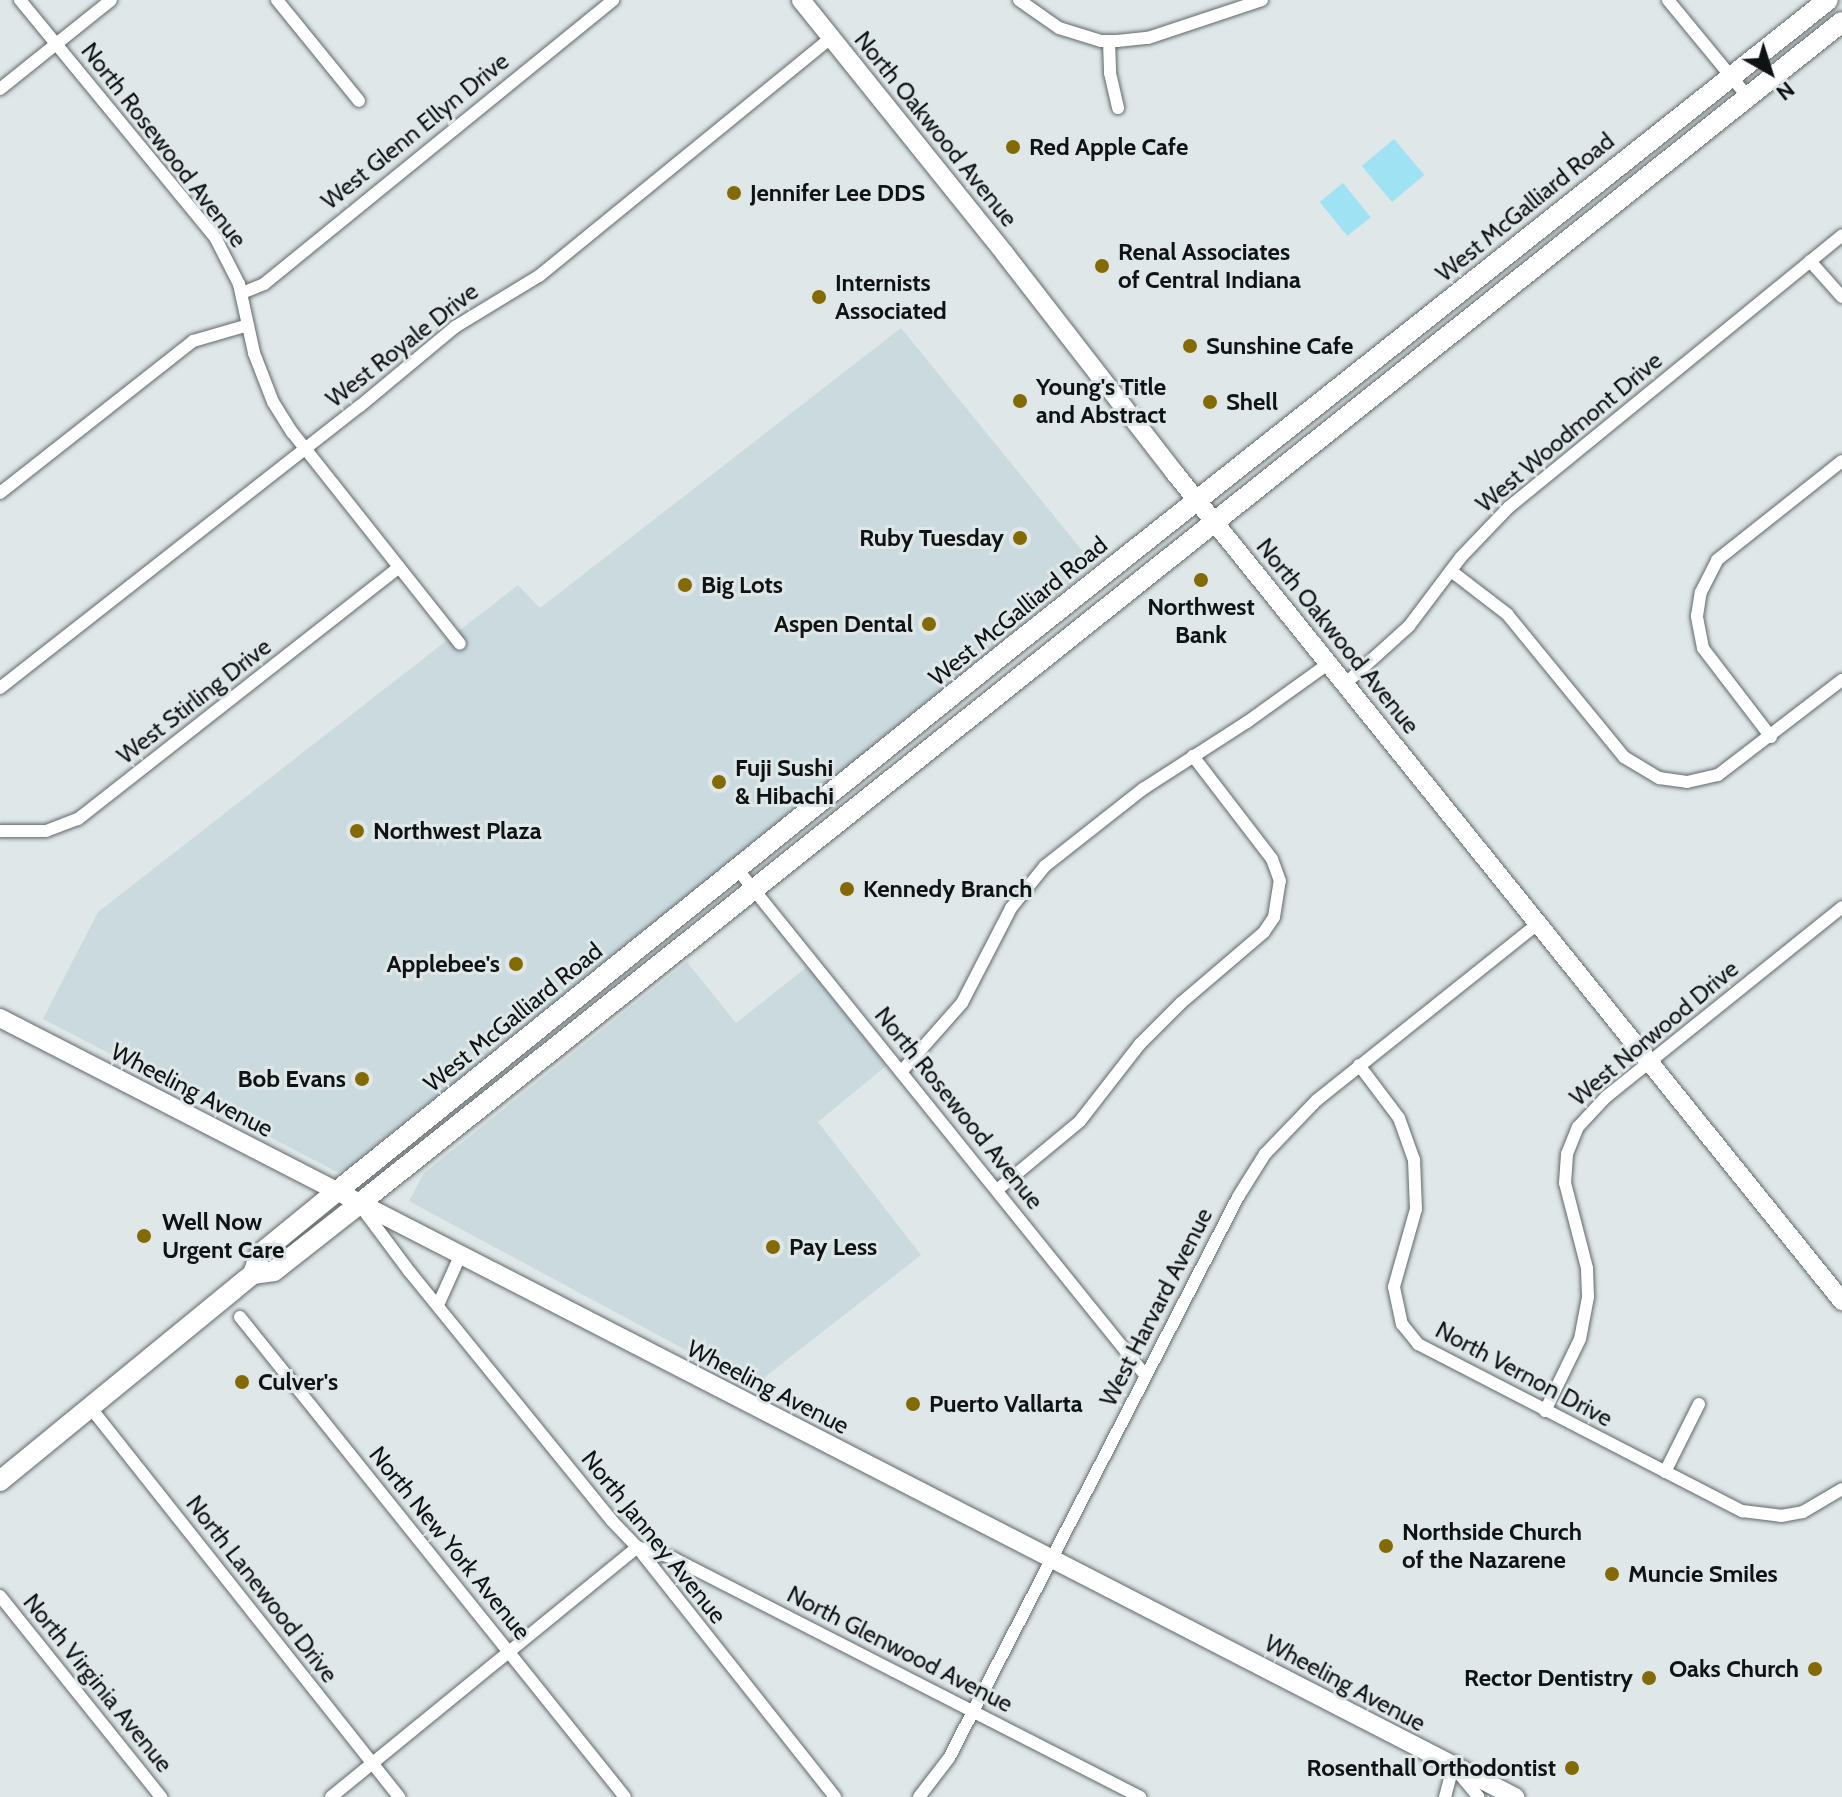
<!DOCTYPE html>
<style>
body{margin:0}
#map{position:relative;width:1842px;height:1797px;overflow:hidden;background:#dfe7e9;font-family:Cabin,sans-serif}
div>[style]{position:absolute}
.built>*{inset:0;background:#cadadf}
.green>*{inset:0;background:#9fe2f3;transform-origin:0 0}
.roads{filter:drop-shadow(0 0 2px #616869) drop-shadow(0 0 2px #616869)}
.street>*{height:12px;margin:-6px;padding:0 6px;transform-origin:6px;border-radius:6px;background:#fff}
.secondary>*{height:18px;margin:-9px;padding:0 9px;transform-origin:9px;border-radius:9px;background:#fff}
.primary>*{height:20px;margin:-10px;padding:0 10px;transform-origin:10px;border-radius:10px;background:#fff}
.dots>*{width:22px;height:22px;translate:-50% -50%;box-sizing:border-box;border:4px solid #dfe7e9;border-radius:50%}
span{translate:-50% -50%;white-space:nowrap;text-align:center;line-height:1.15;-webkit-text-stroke:6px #dfe7e9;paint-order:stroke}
.street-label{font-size:24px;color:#101314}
.poi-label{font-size:24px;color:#101314;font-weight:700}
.left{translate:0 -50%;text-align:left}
.right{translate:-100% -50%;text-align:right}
.north{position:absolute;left:1730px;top:32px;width:80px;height:80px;-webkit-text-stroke:6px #dfe7e9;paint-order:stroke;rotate:141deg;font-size:22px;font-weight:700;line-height:32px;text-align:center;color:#101314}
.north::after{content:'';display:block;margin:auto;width:28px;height:36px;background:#101314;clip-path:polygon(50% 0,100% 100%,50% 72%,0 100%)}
</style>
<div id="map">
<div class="built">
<i style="clip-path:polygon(901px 328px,1094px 565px,362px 1164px,337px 1172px,43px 1019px,98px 912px,518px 585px,540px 608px)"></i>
<i style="clip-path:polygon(687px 962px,736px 1023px,807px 967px,871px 1046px,886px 1066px,818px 1122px,921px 1255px,766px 1376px,760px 1390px,409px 1201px,424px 1173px)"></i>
</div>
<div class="green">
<i style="left:1394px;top:139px;width:47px;height:42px;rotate:50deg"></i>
<i style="left:1343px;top:183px;width:44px;height:30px;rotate:51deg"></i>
</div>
<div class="roads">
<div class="street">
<i style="left:20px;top:0;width:309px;rotate:50.6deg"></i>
<i style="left:216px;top:239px;width:51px;rotate:62.9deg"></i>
<i style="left:239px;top:284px;width:71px;rotate:77.7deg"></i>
<i style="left:254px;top:353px;width:53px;rotate:68.8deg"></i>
<i style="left:273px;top:402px;width:36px;rotate:58deg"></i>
<i style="left:292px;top:432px;width:270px;rotate:51.6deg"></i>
<i style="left:277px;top:0;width:130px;rotate:50.9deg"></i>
<i style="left:1019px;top:0;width:49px;rotate:35deg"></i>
<i style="left:1059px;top:28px;width:44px;rotate:17.2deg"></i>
<i style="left:1101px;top:41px;width:16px"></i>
<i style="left:1117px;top:41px;width:31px;rotate:-6deg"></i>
<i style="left:1148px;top:38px;width:120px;rotate:-18.4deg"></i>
<i style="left:1668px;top:0;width:126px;rotate:50.5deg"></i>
<i style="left:1109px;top:41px;width:32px;rotate:88deg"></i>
<i style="left:1110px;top:73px;width:36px;rotate:77deg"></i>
<i style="left:0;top:89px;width:142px;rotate:-38.7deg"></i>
<i style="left:1810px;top:261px;width:48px;rotate:48.4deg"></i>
<i style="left:242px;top:293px;width:24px;rotate:-22deg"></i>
<i style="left:264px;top:284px;width:450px;rotate:-39.1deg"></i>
<i style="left:0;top:493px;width:246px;rotate:-38.2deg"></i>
<i style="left:193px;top:341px;width:57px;rotate:-16.2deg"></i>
<i style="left:1451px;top:571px;width:71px;rotate:37.5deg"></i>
<i style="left:1507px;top:614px;width:185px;rotate:50.7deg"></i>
<i style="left:1624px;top:757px;width:41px;rotate:31deg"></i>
<i style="left:1659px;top:778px;width:28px;rotate:8deg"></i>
<i style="left:1687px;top:782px;width:32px;rotate:-13deg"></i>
<i style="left:1718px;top:775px;width:156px;rotate:-37.5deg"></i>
<i style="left:1346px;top:683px;width:85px;rotate:-42.1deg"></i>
<i style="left:1409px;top:626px;width:86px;rotate:-53deg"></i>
<i style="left:1461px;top:557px;width:69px;rotate:-46.2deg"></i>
<i style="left:1509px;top:507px;width:430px;rotate:-39.2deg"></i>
<i style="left:0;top:688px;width:457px;rotate:-38.1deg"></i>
<i style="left:360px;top:406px;width:124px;rotate:-39.7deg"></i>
<i style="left:455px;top:327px;width:98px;rotate:-31.3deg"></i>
<i style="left:539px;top:276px;width:377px;rotate:-39.2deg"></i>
<i style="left:1771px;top:737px;width:112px;rotate:-127.4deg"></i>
<i style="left:1703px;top:648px;width:33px;rotate:-101deg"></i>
<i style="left:1697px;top:616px;width:24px;rotate:-81deg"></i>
<i style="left:1701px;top:592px;width:36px;rotate:-63deg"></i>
<i style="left:1717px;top:560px;width:159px;rotate:-38.4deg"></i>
<i style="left:0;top:831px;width:46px"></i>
<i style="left:46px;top:831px;width:34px;rotate:-21deg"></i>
<i style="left:78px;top:819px;width:408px;rotate:-38.1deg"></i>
<i style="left:738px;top:870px;width:649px;rotate:51.13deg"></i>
<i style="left:1359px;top:1065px;width:66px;rotate:53deg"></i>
<i style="left:1399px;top:1118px;width:45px;rotate:70.3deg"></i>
<i style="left:1414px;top:1160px;width:49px;rotate:87.7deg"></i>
<i style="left:1416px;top:1209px;width:81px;rotate:105.8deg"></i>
<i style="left:1394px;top:1287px;width:38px;rotate:78deg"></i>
<i style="left:1402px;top:1324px;width:26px;rotate:51deg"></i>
<i style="left:1418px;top:1344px;width:365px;rotate:27.3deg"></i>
<i style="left:1742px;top:1511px;width:39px;rotate:7deg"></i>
<i style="left:1781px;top:1516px;width:22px;rotate:-10deg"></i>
<i style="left:1803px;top:1512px;width:45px;rotate:-30.5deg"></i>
<i style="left:901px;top:1072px;width:92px;rotate:-48.5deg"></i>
<i style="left:962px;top:1003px;width:107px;rotate:-62.7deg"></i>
<i style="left:1011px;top:908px;width:54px;rotate:-51deg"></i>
<i style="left:1045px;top:866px;width:125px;rotate:-38.2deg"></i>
<i style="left:1143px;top:789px;width:124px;rotate:-32.8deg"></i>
<i style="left:1247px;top:722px;width:101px;rotate:-35.7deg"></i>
<i style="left:997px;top:1190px;width:108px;rotate:-39.7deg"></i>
<i style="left:1080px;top:1121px;width:98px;rotate:-52.1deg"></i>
<i style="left:1140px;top:1044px;width:58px;rotate:-45deg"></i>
<i style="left:1181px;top:1003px;width:109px;rotate:-40.5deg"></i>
<i style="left:1264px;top:932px;width:18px;rotate:-56deg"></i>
<i style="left:1274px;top:917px;width:36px;rotate:-81deg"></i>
<i style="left:1280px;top:881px;width:23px;rotate:-110deg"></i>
<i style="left:1272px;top:859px;width:130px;rotate:-127.5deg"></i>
<i style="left:359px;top:1204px;width:84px;rotate:53.3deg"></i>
<i style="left:409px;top:1271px;width:322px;rotate:50.9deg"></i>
<i style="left:612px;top:1521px;width:36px;rotate:46deg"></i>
<i style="left:637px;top:1547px;width:319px;rotate:51.6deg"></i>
<i style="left:438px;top:1305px;width:54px;rotate:-65.8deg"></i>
<i style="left:240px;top:1317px;width:615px;rotate:51.27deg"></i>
<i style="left:90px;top:1407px;width:498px;rotate:51.6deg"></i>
<i style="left:1545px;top:1411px;width:80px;rotate:-64.1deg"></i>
<i style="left:1580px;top:1339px;width:43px;rotate:-79.2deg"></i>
<i style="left:1588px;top:1297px;width:29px;rotate:-92deg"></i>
<i style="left:1587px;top:1268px;width:88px;rotate:-104.5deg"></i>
<i style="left:1565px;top:1183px;width:29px;rotate:-86deg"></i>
<i style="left:1567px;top:1154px;width:29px;rotate:-68deg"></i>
<i style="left:1578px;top:1127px;width:41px;rotate:-47deg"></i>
<i style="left:1606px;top:1097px;width:303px;rotate:-38.8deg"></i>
<i style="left:1665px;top:1472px;width:76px;rotate:-63.4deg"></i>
<i style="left:0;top:1596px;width:258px;rotate:51.3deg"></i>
<i style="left:1456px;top:1770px;width:35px;rotate:50deg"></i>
<i style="left:331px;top:1797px;width:395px;rotate:-39.2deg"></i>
<i style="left:637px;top:1547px;width:38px;rotate:17deg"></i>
<i style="left:673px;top:1558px;width:525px;rotate:27.1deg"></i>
<i style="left:919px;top:1797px;width:49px;rotate:-52.4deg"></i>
<i style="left:949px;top:1758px;width:631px;rotate:-62.74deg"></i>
<i style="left:1238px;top:1197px;width:51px;rotate:-57.9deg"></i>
<i style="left:1265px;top:1154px;width:75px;rotate:-46.1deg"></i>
<i style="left:1317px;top:1100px;width:284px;rotate:-38.6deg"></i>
<i style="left:1445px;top:1797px;width:31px;rotate:-75deg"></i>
</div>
<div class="secondary">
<i style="left:801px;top:0;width:326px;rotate:51.2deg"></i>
<i style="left:1005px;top:254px;width:276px;rotate:52.2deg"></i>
<i style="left:1174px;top:472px;width:1065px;rotate:51.14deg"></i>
<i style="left:0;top:1018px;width:1704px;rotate:27.21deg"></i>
</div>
<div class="primary">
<i style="left:253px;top:1274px;width:21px;rotate:-71deg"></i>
<i style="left:260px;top:1254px;width:98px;rotate:-39.2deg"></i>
<i style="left:336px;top:1192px;width:868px;rotate:-38.88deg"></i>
<i style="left:1012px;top:647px;width:1041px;rotate:-38.41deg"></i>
<i style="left:0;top:1481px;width:327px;rotate:-39.3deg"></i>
<i style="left:253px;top:1274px;width:21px;rotate:-8deg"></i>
<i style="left:274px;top:1271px;width:108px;rotate:-38.2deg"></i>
<i style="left:359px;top:1204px;width:1896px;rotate:-38.56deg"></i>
</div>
</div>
<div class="dots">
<i style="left:1013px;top:147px;background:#836a04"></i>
<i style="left:734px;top:193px;background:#836a04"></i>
<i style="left:1102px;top:266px;background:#836a04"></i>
<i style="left:819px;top:297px;background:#836a04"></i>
<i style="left:1190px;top:346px;background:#836a04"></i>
<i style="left:1020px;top:401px;background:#836a04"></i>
<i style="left:1210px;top:402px;background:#836a04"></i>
<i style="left:1020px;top:538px;background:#836a04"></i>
<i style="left:1201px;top:580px;background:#836a04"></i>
<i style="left:685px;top:585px;background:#836a04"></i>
<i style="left:929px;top:624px;background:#836a04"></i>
<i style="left:719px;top:782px;background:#836a04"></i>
<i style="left:357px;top:831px;background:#836a04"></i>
<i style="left:847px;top:889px;background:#836a04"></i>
<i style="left:516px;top:964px;background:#836a04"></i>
<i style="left:362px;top:1079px;background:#836a04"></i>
<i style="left:144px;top:1236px;background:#836a04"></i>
<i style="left:773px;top:1247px;background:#836a04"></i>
<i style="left:242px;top:1382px;background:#836a04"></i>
<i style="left:913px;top:1404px;background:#836a04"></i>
<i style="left:1386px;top:1546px;background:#836a04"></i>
<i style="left:1612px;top:1574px;background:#836a04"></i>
<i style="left:1815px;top:1669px;background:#836a04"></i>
<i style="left:1649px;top:1678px;background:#836a04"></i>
<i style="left:1572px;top:1768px;background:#836a04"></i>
</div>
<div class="street-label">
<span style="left:936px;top:129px;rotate:51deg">North Oakwood Avenue</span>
<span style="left:415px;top:131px;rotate:-39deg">West Glenn Ellyn Drive</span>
<span style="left:164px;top:145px;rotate:52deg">North Rosewood Avenue</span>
<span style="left:1525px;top:207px;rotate:-39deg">West McGalliard Road</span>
<span style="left:402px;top:345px;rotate:-38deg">West Royale Drive</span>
<span style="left:1569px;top:432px;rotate:-40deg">West Woodmont Drive</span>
<span style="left:1018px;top:611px;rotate:-39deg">West McGalliard Road</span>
<span style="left:1338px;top:636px;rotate:51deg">North Oakwood Avenue</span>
<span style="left:194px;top:701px;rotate:-38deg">West Stirling Drive</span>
<span style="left:513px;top:1017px;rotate:-39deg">West McGalliard Road</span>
<span style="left:1654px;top:1033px;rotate:-40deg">West Norwood Drive</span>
<span style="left:192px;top:1090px;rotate:27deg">Wheeling Avenue</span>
<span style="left:959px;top:1108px;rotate:51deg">North Rosewood Avenue</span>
<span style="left:1156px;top:1307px;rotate:-63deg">West Harvard Avenue</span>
<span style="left:1524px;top:1374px;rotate:28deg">North Vernon Drive</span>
<span style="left:768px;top:1387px;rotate:27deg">Wheeling Avenue</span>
<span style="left:654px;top:1537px;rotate:51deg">North Janney Avenue</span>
<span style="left:450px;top:1543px;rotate:51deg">North New York Avenue</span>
<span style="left:262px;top:1589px;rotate:52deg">North Lanewood Drive</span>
<span style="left:900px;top:1649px;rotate:27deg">North Glenwood Avenue</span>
<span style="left:98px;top:1683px;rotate:51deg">North Virginia Avenue</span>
<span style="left:1345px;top:1683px;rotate:28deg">Wheeling Avenue</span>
</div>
<div class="poi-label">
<span class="left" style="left:1029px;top:147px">Red Apple Cafe</span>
<span class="left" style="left:750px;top:193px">Jennifer Lee DDS</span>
<span class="left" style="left:1118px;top:266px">Renal Associates<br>of Central Indiana</span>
<span class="left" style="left:835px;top:297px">Internists<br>Associated</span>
<span class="left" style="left:1206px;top:346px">Sunshine Cafe</span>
<span class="left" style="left:1036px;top:401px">Young's Title<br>and Abstract</span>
<span class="left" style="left:1226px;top:402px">Shell</span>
<span class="right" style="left:1004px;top:538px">Ruby Tuesday</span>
<span class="left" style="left:701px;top:585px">Big Lots</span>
<span style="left:1201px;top:621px">Northwest<br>Bank</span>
<span class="right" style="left:913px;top:624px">Aspen Dental</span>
<span class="left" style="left:735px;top:782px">Fuji Sushi<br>&amp; Hibachi</span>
<span class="left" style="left:373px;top:831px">Northwest Plaza</span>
<span class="left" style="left:863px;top:889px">Kennedy Branch</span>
<span class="right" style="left:500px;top:964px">Applebee's</span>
<span class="right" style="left:346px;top:1079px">Bob Evans</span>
<span class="left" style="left:162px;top:1236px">Well Now<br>Urgent Care</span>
<span class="left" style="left:789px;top:1247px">Pay Less</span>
<span class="left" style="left:258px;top:1382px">Culver's</span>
<span class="left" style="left:929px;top:1404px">Puerto Vallarta</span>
<span class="left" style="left:1402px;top:1546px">Northside Church<br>of the Nazarene</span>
<span class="left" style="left:1628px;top:1574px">Muncie Smiles</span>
<span class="right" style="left:1799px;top:1669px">Oaks Church</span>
<span class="right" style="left:1633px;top:1678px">Rector Dentistry</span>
<span class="right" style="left:1556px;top:1768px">Rosenthall Orthodontist</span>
</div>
<div class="north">N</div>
</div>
